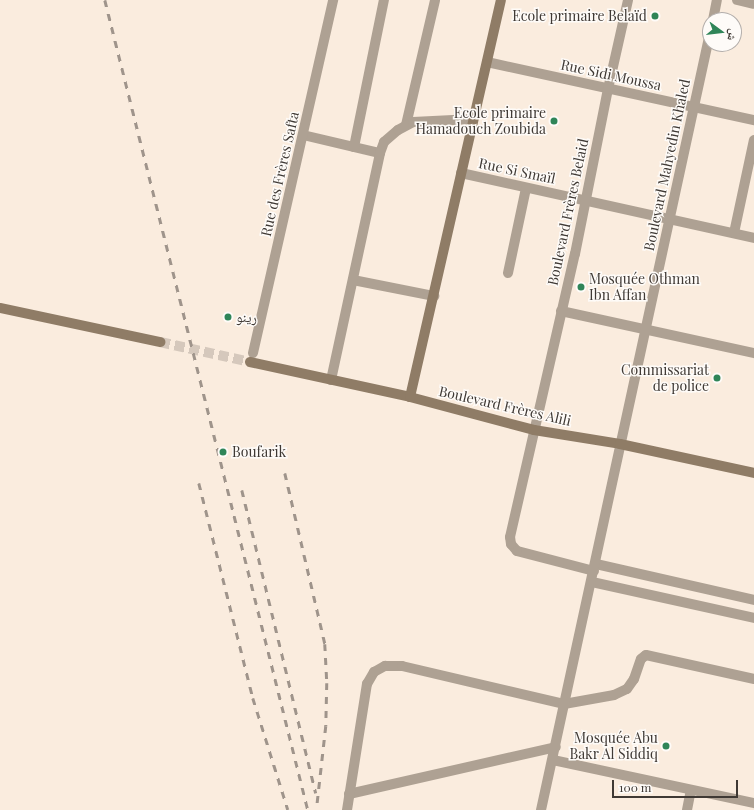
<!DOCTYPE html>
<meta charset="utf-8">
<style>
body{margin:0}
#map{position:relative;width:754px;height:810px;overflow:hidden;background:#faecde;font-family:"Playfair Display","Noto Naskh Arabic",serif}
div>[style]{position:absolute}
.secondary-tunnel>*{height:10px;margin-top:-5px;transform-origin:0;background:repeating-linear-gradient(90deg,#d5c8bc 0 10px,transparent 0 15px)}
.street>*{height:10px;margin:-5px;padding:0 5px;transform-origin:5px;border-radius:5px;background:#aea193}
.secondary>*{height:10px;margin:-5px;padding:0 5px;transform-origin:5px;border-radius:5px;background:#8f7c66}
.rail>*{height:2.5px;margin-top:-1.25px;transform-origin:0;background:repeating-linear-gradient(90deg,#9f948b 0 7px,transparent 0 14px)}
.dots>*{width:11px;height:11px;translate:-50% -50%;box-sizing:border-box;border:2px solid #fefbf8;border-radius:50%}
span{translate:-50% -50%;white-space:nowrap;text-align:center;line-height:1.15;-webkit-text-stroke:3px #fefbf8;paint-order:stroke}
.poi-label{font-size:14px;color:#3f3934}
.right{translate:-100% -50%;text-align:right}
.left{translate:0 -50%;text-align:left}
.street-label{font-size:14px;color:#3f3934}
.north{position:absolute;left:702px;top:12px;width:40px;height:40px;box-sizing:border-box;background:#fefbf8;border:1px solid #b2adaa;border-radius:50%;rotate:105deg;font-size:11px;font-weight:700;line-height:16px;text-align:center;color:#3f3934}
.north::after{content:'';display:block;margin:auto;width:14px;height:18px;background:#2f8558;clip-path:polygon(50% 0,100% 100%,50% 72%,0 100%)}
.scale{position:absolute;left:612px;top:780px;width:126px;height:18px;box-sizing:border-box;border:2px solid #3f3934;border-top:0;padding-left:5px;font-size:12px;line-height:14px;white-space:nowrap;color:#3f3934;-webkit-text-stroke:3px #fefbf8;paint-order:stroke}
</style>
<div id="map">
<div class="secondary-tunnel">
<i style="left:160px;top:342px;width:92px;rotate:12.5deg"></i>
</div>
<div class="street">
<i style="left:737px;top:0;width:17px;rotate:13deg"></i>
<i style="left:713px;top:20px;width:20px;rotate:-79deg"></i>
<i style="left:487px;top:62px;width:273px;rotate:12.3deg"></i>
<i style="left:406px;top:125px;width:128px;rotate:-76.9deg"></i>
<i style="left:303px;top:135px;width:79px;rotate:13.2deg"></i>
<i style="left:354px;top:147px;width:150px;rotate:-78.5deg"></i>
<i style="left:461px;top:173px;width:300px;rotate:12.5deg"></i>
<i style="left:734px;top:233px;width:95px;rotate:-77.9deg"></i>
<i style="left:508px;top:273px;width:87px;rotate:-78deg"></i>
<i style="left:353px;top:280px;width:83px;rotate:11.2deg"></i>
<i style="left:561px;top:311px;width:198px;rotate:12.3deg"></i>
<i style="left:253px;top:353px;width:362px;rotate:-77.2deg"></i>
<i style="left:331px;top:380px;width:232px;rotate:-77.8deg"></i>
<i style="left:380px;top:153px;width:12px;rotate:-70deg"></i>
<i style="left:384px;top:142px;width:18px;rotate:-41deg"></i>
<i style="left:398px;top:130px;width:17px;rotate:-28deg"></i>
<i style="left:413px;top:122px;width:60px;rotate:-2.9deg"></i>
<i style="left:596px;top:564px;width:162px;rotate:12.8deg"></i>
<i style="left:594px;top:571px;width:80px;rotate:-165.4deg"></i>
<i style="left:517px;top:551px;width:9px;rotate:-131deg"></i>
<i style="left:511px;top:544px;width:7px;rotate:-98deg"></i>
<i style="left:510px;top:537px;width:290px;rotate:-77.1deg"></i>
<i style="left:575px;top:254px;width:168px;rotate:-78.7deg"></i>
<i style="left:608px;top:89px;width:91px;rotate:-77.3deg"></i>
<i style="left:592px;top:582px;width:166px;rotate:12.5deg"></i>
<i style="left:553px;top:760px;width:206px;rotate:12.1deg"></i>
<i style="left:349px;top:794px;width:212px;rotate:-12.8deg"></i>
<i style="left:347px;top:810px;width:128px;rotate:-81deg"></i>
<i style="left:367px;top:684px;width:14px;rotate:-60deg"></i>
<i style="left:374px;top:672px;width:13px;rotate:-29deg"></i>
<i style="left:385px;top:666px;width:17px"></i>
<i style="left:402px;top:666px;width:166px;rotate:13.2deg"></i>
<i style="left:564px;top:704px;width:51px;rotate:-10.2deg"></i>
<i style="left:614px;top:695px;width:14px;rotate:-25deg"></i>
<i style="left:627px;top:689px;width:12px;rotate:-55deg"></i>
<i style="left:634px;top:679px;width:21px;rotate:-71deg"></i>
<i style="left:641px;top:659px;width:6px;rotate:-39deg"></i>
<i style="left:646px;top:655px;width:111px;rotate:12.5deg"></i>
<i style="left:541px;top:810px;width:795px;rotate:-77.73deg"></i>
<i style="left:687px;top:810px;width:20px;rotate:-79deg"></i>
</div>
<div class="secondary">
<i style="left:0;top:308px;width:164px;rotate:12deg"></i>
<i style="left:250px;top:362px;width:164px;rotate:12.3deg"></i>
<i style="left:410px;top:397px;width:128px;rotate:14.9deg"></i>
<i style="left:534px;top:430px;width:87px;rotate:9.2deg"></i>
<i style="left:620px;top:444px;width:137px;rotate:12.2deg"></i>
<i style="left:410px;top:397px;width:407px;rotate:-77.1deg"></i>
</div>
<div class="rail">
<i style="left:105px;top:0;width:835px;rotate:75.93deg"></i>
<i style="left:285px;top:473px;width:176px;rotate:76.8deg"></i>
<i style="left:325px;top:644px;width:39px;rotate:87deg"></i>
<i style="left:327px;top:683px;width:43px;rotate:91.3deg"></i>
<i style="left:326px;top:726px;width:81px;rotate:96.4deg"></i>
<i style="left:199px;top:483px;width:222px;rotate:75.9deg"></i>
<i style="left:253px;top:698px;width:117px;rotate:72.6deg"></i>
<i style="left:242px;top:490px;width:312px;rotate:76.3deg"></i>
</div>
<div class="dots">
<i style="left:655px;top:16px;background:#2f8558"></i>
<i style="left:554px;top:121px;background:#2f8558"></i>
<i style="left:581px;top:287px;background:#2f8558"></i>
<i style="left:228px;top:317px;background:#2f8558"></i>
<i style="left:717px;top:378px;background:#2f8558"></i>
<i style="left:223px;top:452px;background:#2f8558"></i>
<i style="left:666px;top:746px;background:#2f8558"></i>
</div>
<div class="poi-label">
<span class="right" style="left:647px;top:16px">Ecole primaire Belaïd</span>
<span class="right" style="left:546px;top:121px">Ecole primaire<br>Hamadouch Zoubida</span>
<span class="left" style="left:589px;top:287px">Mosquée Othman<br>Ibn Affan</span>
<span class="left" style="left:236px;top:317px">رينو</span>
<span class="right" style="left:709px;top:378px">Commissariat<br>de police</span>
<span class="left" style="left:232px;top:452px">Boufarik</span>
<span class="right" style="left:658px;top:746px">Mosquée Abu<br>Bakr Al Siddiq</span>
</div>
<div class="street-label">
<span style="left:611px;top:75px;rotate:12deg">Rue Sidi Moussa</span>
<span style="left:667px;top:165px;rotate:-78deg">Boulevard Mahyedin Khaled</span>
<span style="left:517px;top:171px;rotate:12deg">Rue Si Smaïl</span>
<span style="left:280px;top:174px;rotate:-77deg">Rue des Frères Safta</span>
<span style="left:568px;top:212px;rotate:-78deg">Boulevard Frères Belaid</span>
<span style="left:505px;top:406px;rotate:13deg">Boulevard Frères Alili</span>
</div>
<div class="north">ش</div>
<div class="scale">100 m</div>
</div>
